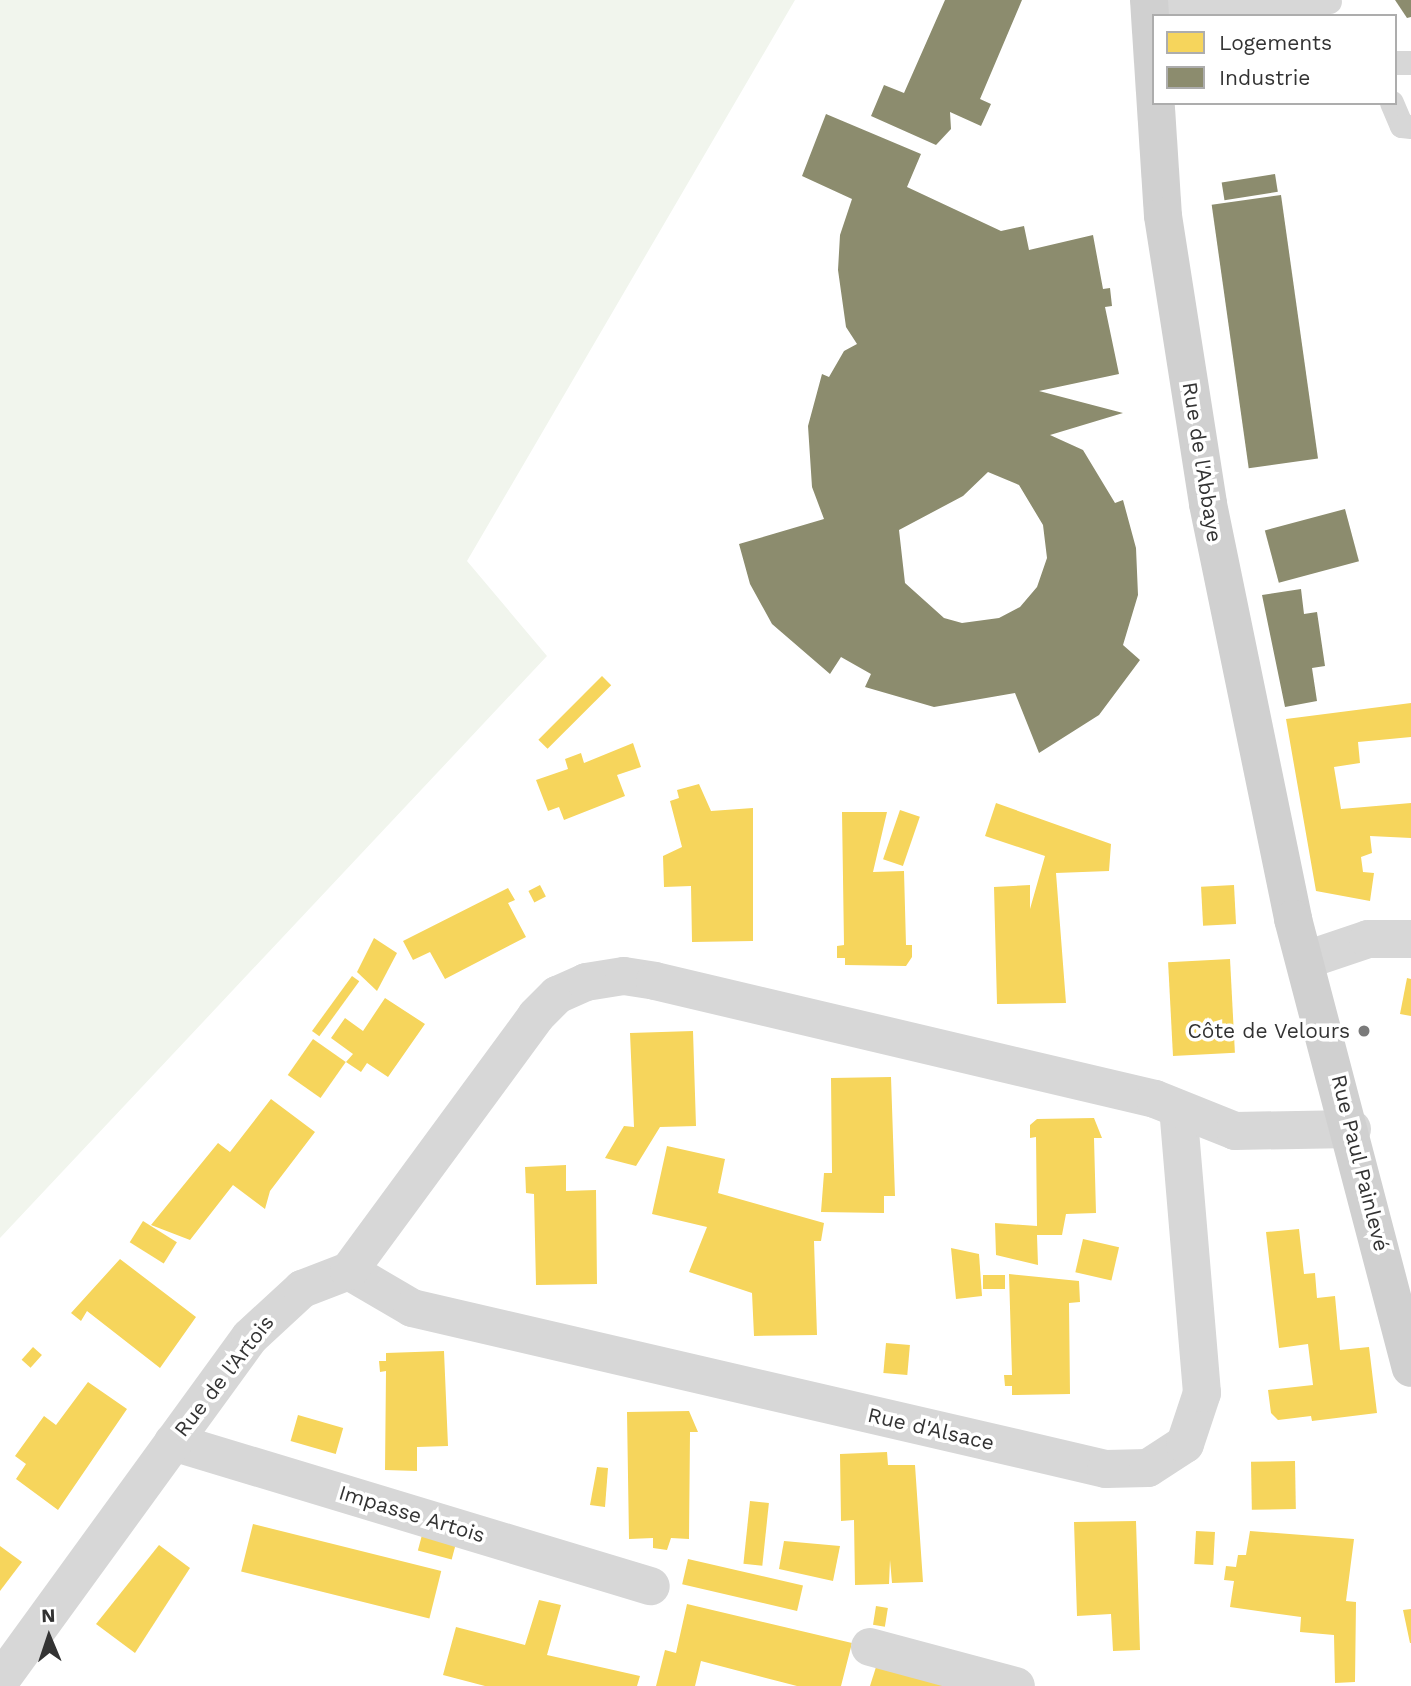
<!DOCTYPE html>
<meta charset="utf-8">
<style>
body{margin:0}
#map{position:relative;width:1411px;height:1686px;overflow:hidden;background:#fff;font-family:"Work Sans",sans-serif}
div>[style]{position:absolute}
.green>*{inset:0;background:#f1f5ed}
.homes>*{inset:0;background:#f6d55c;transform-origin:0 0}
.industry>*{inset:0;background:#8c8c6e;transform-origin:0 0}
.lane>*{height:24px;margin:-12px;padding:0 12px;transform-origin:12px;border-radius:12px;background:#d7d7d7}
.street>*{height:38px;margin:-19px;padding:0 19px;transform-origin:19px;border-radius:19px;background:#d7d7d7}
.secondary>*{height:38px;margin:-19px;padding:0 19px;transform-origin:19px;border-radius:19px;background:#d0d0d0}
.dots>*{width:19px;height:19px;translate:-50% -50%;box-sizing:border-box;border:4px solid #fff;border-radius:50%}
span{translate:-50% -50%;white-space:nowrap;text-align:center;line-height:1.15;-webkit-text-stroke:7px #fff;paint-order:stroke}
.street-label{font-size:21px;color:#333}
.poi-label{font-size:21px;color:#333}
.right{translate:-100% -50%;text-align:right}
.legend{position:absolute;left:1152px;top:14px;width:245px;height:91px;box-sizing:border-box;background:#fff;border:2px solid #adadad;margin:0;padding:9px 12px;list-style:none;font-size:21px;color:#333}
.legend li{display:flex;align-items:center;gap:14px;height:35px}
.legend b{width:35px;border:2px solid #adadad}
.north{position:absolute;left:14px;top:1602px;width:70px;height:70px;-webkit-text-stroke:5px #fff;paint-order:stroke;rotate:358deg;font-size:19px;font-weight:700;line-height:28px;text-align:center;color:#333}
.north::after{content:'';display:block;margin:auto;width:24px;height:32px;background:#333;clip-path:polygon(50% 0,100% 100%,50% 72%,0 100%)}
</style>
<div id="map">
<div class="green">
<i style="clip-path:polygon(0 0,795px 0,467px 561px,547px 656px,0 1238px)"></i>
</div>
<div class="homes">
<i style="left:602px;top:676px;width:13px;height:90px;rotate:45deg"></i>
<i style="clip-path:polygon(1411px 703px,1411px 737px,1358px 742px,1360px 763px,1334px 767px,1341px 809px,1411px 803px,1411px 838px,1370px 836px,1372px 853px,1361px 857px,1363px 872px,1374px 873px,1370px 901px,1316px 891px,1286px 719px)"></i>
<i style="clip-path:polygon(633px 743px,641px 767px,617px 775px,625px 796px,564px 820px,559px 807px,548px 811px,536px 780px,568px 769px,565px 759px,581px 753px,584px 763px)"></i>
<i style="clip-path:polygon(699px 784px,711px 811px,753px 808px,753px 941px,692px 942px,691px 886px,664px 887px,663px 856px,682px 847px,670px 801px,679px 798px,677px 790px)"></i>
<i style="clip-path:polygon(996px 803px,1111px 844px,1109px 871px,1056px 873px,1066px 1003px,997px 1004px,994px 887px,1030px 885px,1030px 909px,1045px 856px,985px 836px)"></i>
<i style="left:900px;top:810px;width:21px;height:52px;rotate:19deg"></i>
<i style="clip-path:polygon(842px 812px,887px 812px,873px 872px,904px 871px,906px 945px,912px 945px,912px 957px,906px 966px,845px 965px,845px 958px,837px 958px,837px 946px,844px 945px)"></i>
<i style="left:540px;top:885px;width:13px;height:13px;rotate:63deg"></i>
<i style="left:1234px;top:885px;width:39px;height:33px;rotate:87deg"></i>
<i style="clip-path:polygon(508px 888px,515px 900px,508px 903px,526px 937px,445px 979px,430px 952px,413px 960px,403px 941px)"></i>
<i style="clip-path:polygon(374px 938px,397px 953px,377px 991px,357px 972px)"></i>
<i style="left:1230px;top:959px;width:94px;height:62px;rotate:87deg"></i>
<i style="left:352px;top:976px;width:9px;height:68px;rotate:36deg"></i>
<i style="clip-path:polygon(1407px 978px,1411px 979px,1411px 1016px,1400px 1014px)"></i>
<i style="clip-path:polygon(385px 998px,425px 1024px,388px 1077px,367px 1063px,361px 1072px,346px 1062px,353px 1054px,331px 1038px,345px 1018px,363px 1031px)"></i>
<i style="clip-path:polygon(693px 1031px,696px 1126px,660px 1127px,636px 1166px,605px 1158px,624px 1126px,634px 1127px,630px 1033px)"></i>
<i style="left:313px;top:1039px;width:40px;height:44px;rotate:35deg"></i>
<i style="clip-path:polygon(891px 1077px,895px 1196px,884px 1196px,884px 1213px,821px 1212px,824px 1173px,832px 1173px,831px 1078px)"></i>
<i style="clip-path:polygon(271px 1099px,315px 1132px,270px 1191px,265px 1209px,233px 1185px,190px 1240px,151px 1225px,218px 1143px,230px 1152px)"></i>
<i style="clip-path:polygon(1094px 1118px,1102px 1138px,1094px 1138px,1096px 1213px,1066px 1214px,1062px 1235px,1037px 1235px,1038px 1265px,996px 1255px,995px 1223px,1037px 1226px,1036px 1137px,1030px 1138px,1030px 1125px,1037px 1119px)"></i>
<i style="clip-path:polygon(667px 1146px,725px 1159px,718px 1193px,824px 1223px,821px 1241px,814px 1241px,817px 1335px,754px 1336px,752px 1293px,689px 1272px,707px 1227px,652px 1214px)"></i>
<i style="clip-path:polygon(566px 1165px,566px 1191px,596px 1190px,597px 1284px,536px 1285px,534px 1194px,526px 1193px,525px 1167px)"></i>
<i style="left:143px;top:1221px;width:40px;height:25px;rotate:32deg"></i>
<i style="clip-path:polygon(1299px 1229px,1304px 1274px,1315px 1273px,1317px 1298px,1335px 1296px,1340px 1350px,1369px 1347px,1377px 1413px,1312px 1421px,1311px 1416px,1278px 1420px,1271px 1413px,1268px 1390px,1313px 1385px,1308px 1344px,1279px 1348px,1266px 1232px)"></i>
<i style="left:1083px;top:1239px;width:37px;height:34px;rotate:13deg"></i>
<i style="clip-path:polygon(951px 1248px,979px 1254px,982px 1296px,956px 1299px)"></i>
<i style="clip-path:polygon(120px 1259px,196px 1317px,160px 1368px,87px 1311px,81px 1321px,71px 1313px)"></i>
<i style="clip-path:polygon(1009px 1274px,1079px 1281px,1080px 1302px,1069px 1303px,1070px 1394px,1012px 1395px,1012px 1386px,1005px 1386px,1004px 1375px,1012px 1375px)"></i>
<i style="left:983px;top:1275px;width:22px;height:14px"></i>
<i style="left:886px;top:1343px;width:24px;height:30px;rotate:5deg"></i>
<i style="left:33px;top:1347px;width:12px;height:17px;rotate:42deg"></i>
<i style="clip-path:polygon(444px 1351px,448px 1446px,417px 1447px,417px 1471px,385px 1470px,386px 1371px,380px 1372px,379px 1361px,386px 1361px,386px 1353px)"></i>
<i style="clip-path:polygon(88px 1382px,127px 1409px,58px 1510px,16px 1479px,26px 1464px,15px 1456px,44px 1416px,56px 1425px)"></i>
<i style="clip-path:polygon(689px 1411px,698px 1432px,690px 1432px,689px 1539px,671px 1538px,667px 1550px,653px 1548px,653px 1538px,629px 1539px,627px 1412px)"></i>
<i style="left:298px;top:1415px;width:47px;height:27px;rotate:16deg"></i>
<i style="clip-path:polygon(887px 1452px,888px 1465px,915px 1465px,923px 1582px,892px 1583px,890px 1560px,889px 1584px,855px 1585px,854px 1520px,841px 1521px,840px 1454px)"></i>
<i style="left:1295px;top:1461px;width:48px;height:44px;rotate:89deg"></i>
<i style="clip-path:polygon(597px 1467px,608px 1468px,605px 1507px,590px 1505px)"></i>
<i style="left:750px;top:1501px;width:19px;height:63px;rotate:6deg"></i>
<i style="clip-path:polygon(1136px 1521px,1140px 1650px,1113px 1651px,1111px 1614px,1077px 1616px,1074px 1522px)"></i>
<i style="left:253px;top:1524px;width:194px;height:49px;rotate:14deg"></i>
<i style="left:1196px;top:1531px;width:19px;height:33px;rotate:3deg"></i>
<i style="clip-path:polygon(1250px 1531px,1354px 1539px,1346px 1601px,1356px 1602px,1355px 1682px,1335px 1683px,1334px 1635px,1300px 1632px,1301px 1617px,1230px 1607px,1234px 1581px,1224px 1580px,1226px 1566px,1236px 1567px,1238px 1555px,1246px 1555px)"></i>
<i style="left:422px;top:1535px;width:35px;height:16px;rotate:15deg"></i>
<i style="clip-path:polygon(784px 1541px,840px 1546px,833px 1581px,779px 1569px)"></i>
<i style="clip-path:polygon(159px 1545px,190px 1568px,135px 1653px,96px 1624px)"></i>
<i style="clip-path:polygon(0 1546px,22px 1562px,0 1591px)"></i>
<i style="left:688px;top:1559px;width:118px;height:26px;rotate:13deg"></i>
<i style="clip-path:polygon(539px 1600px,561px 1605px,547px 1655px,640px 1676px,637px 1686px,485px 1686px,443px 1675px,456px 1627px,525px 1645px)"></i>
<i style="clip-path:polygon(687px 1604px,852px 1643px,841px 1686px,797px 1686px,701px 1661px,695px 1686px,656px 1686px,665px 1650px,676px 1653px)"></i>
<i style="left:876px;top:1606px;width:12px;height:19px;rotate:9deg"></i>
<i style="clip-path:polygon(1411px 1609px,1411px 1643px,1410px 1643px,1403px 1610px)"></i>
<i style="clip-path:polygon(876px 1667px,953px 1686px,870px 1686px)"></i>
</div>
<div class="industry">
<i style="clip-path:polygon(945px 0,1022px 0,980px 99px,991px 104px,981px 126px,950px 112px,951px 129px,936px 145px,871px 116px,884px 85px,904px 93px)"></i>
<i style="clip-path:polygon(1395px 0,1411px 0,1411px 17px,1407px 18px)"></i>
<i style="clip-path:polygon(evenodd,826px 114px,921px 154px,907px 187px,1001px 231px,1024px 226px,1029px 250px,1093px 235px,1103px 289px,1110px 288px,1112px 306px,1105px 307px,1119px 374px,1039px 391px,1123px 413px,1050px 435px,1083px 450px,1115px 503px,1123px 500px,1136px 548px,1138px 595px,1123px 645px,1140px 660px,1099px 715px,1039px 753px,1015px 693px,934px 707px,865px 687px,871px 674px,841px 657px,830px 674px,772px 624px,750px 584px,739px 544px,824px 519px,812px 487px,808px 426px,822px 374px,829px 377px,844px 351px,857px 344px,846px 327px,838px 270px,840px 235px,852px 199px,802px 176px,826px 114px,988px 472px,1019px 485px,1043px 525px,1047px 558px,1037px 587px,1020px 607px,999px 618px,962px 623px,944px 618px,905px 583px,899px 530px,963px 496px,988px 472px)"></i>
<i style="left:1275px;top:174px;width:18px;height:54px;rotate:81deg"></i>
<i style="left:1281px;top:195px;width:266px;height:70px;rotate:82deg"></i>
<i style="left:1345px;top:509px;width:54px;height:83px;rotate:75deg"></i>
<i style="clip-path:polygon(1301px 589px,1304px 614px,1317px 612px,1325px 666px,1312px 668px,1317px 701px,1285px 707px,1262px 595px)"></i>
</div>
<div class="lane">
<i style="left:1149px;top:7px;width:181px;rotate:-1.6deg"></i>
<i style="left:1395px;top:63px;width:16px"></i>
<i style="left:1392px;top:103px;width:25px;rotate:67deg"></i>
<i style="left:1402px;top:126px;width:9px;rotate:6deg"></i>
</div>
<div class="street">
<i style="left:1306px;top:960px;width:65px;rotate:-18.7deg"></i>
<i style="left:1368px;top:939px;width:43px"></i>
<i style="left:349px;top:1271px;width:73px;rotate:30.4deg"></i>
<i style="left:412px;top:1308px;width:712px;rotate:13.06deg"></i>
<i style="left:1106px;top:1469px;width:42px;rotate:-1.4deg"></i>
<i style="left:1148px;top:1468px;width:44px;rotate:-33deg"></i>
<i style="left:1185px;top:1444px;width:54px;rotate:-71.6deg"></i>
<i style="left:1202px;top:1393px;width:284px;rotate:-94.8deg"></i>
<i style="left:173px;top:1442px;width:499px;rotate:16.8deg"></i>
<i style="left:870px;top:1647px;width:151px;rotate:15deg"></i>
<i style="left:0;top:1681px;width:425px;rotate:-54deg"></i>
<i style="left:250px;top:1337px;width:71px;rotate:-42.7deg"></i>
<i style="left:302px;top:1289px;width:50px;rotate:-21deg"></i>
<i style="left:349px;top:1271px;width:316px;rotate:-53.7deg"></i>
<i style="left:536px;top:1016px;width:30px;rotate:-45deg"></i>
<i style="left:557px;top:995px;width:32px;rotate:-24deg"></i>
<i style="left:586px;top:982px;width:38px;rotate:-9deg"></i>
<i style="left:624px;top:976px;width:31px;rotate:9deg"></i>
<i style="left:655px;top:981px;width:514px;rotate:13.28deg"></i>
<i style="left:1155px;top:1099px;width:86px;rotate:21.8deg"></i>
<i style="left:1235px;top:1131px;width:117px;rotate:-1deg"></i>
</div>
<div class="secondary">
<i style="left:1149px;top:0;width:216px;rotate:86.3deg"></i>
<i style="left:1163px;top:216px;width:291px;rotate:81.1deg"></i>
<i style="left:1208px;top:504px;width:424px;rotate:78.4deg"></i>
<i style="left:1293px;top:919px;width:464px;rotate:75.3deg"></i>
</div>
<div class="dots">
<i style="left:1364px;top:1031px;background:#7a7a7a"></i>
</div>
<div class="street-label">
<span style="left:1202px;top:462px;rotate:81deg">Rue de l'Abbaye</span>
<span style="left:1360px;top:1163px;rotate:76deg">Rue Paul Painlevé</span>
<span style="left:224px;top:1376px;rotate:-52deg">Rue de l'Artois</span>
<span style="left:931px;top:1429px;rotate:13deg">Rue d'Alsace</span>
<span style="left:412px;top:1514px;rotate:17deg">Impasse Artois</span>
</div>
<div class="poi-label">
<span class="right" style="left:1350px;top:1031px">Côte de Velours</span>
</div>
<ul class="legend">
<li><b style="height:19px;background:#f6d55c"></b>Logements</li>
<li><b style="height:19px;background:#8c8c6e"></b>Industrie</li>
</ul>
<div class="north">N</div>
</div>
